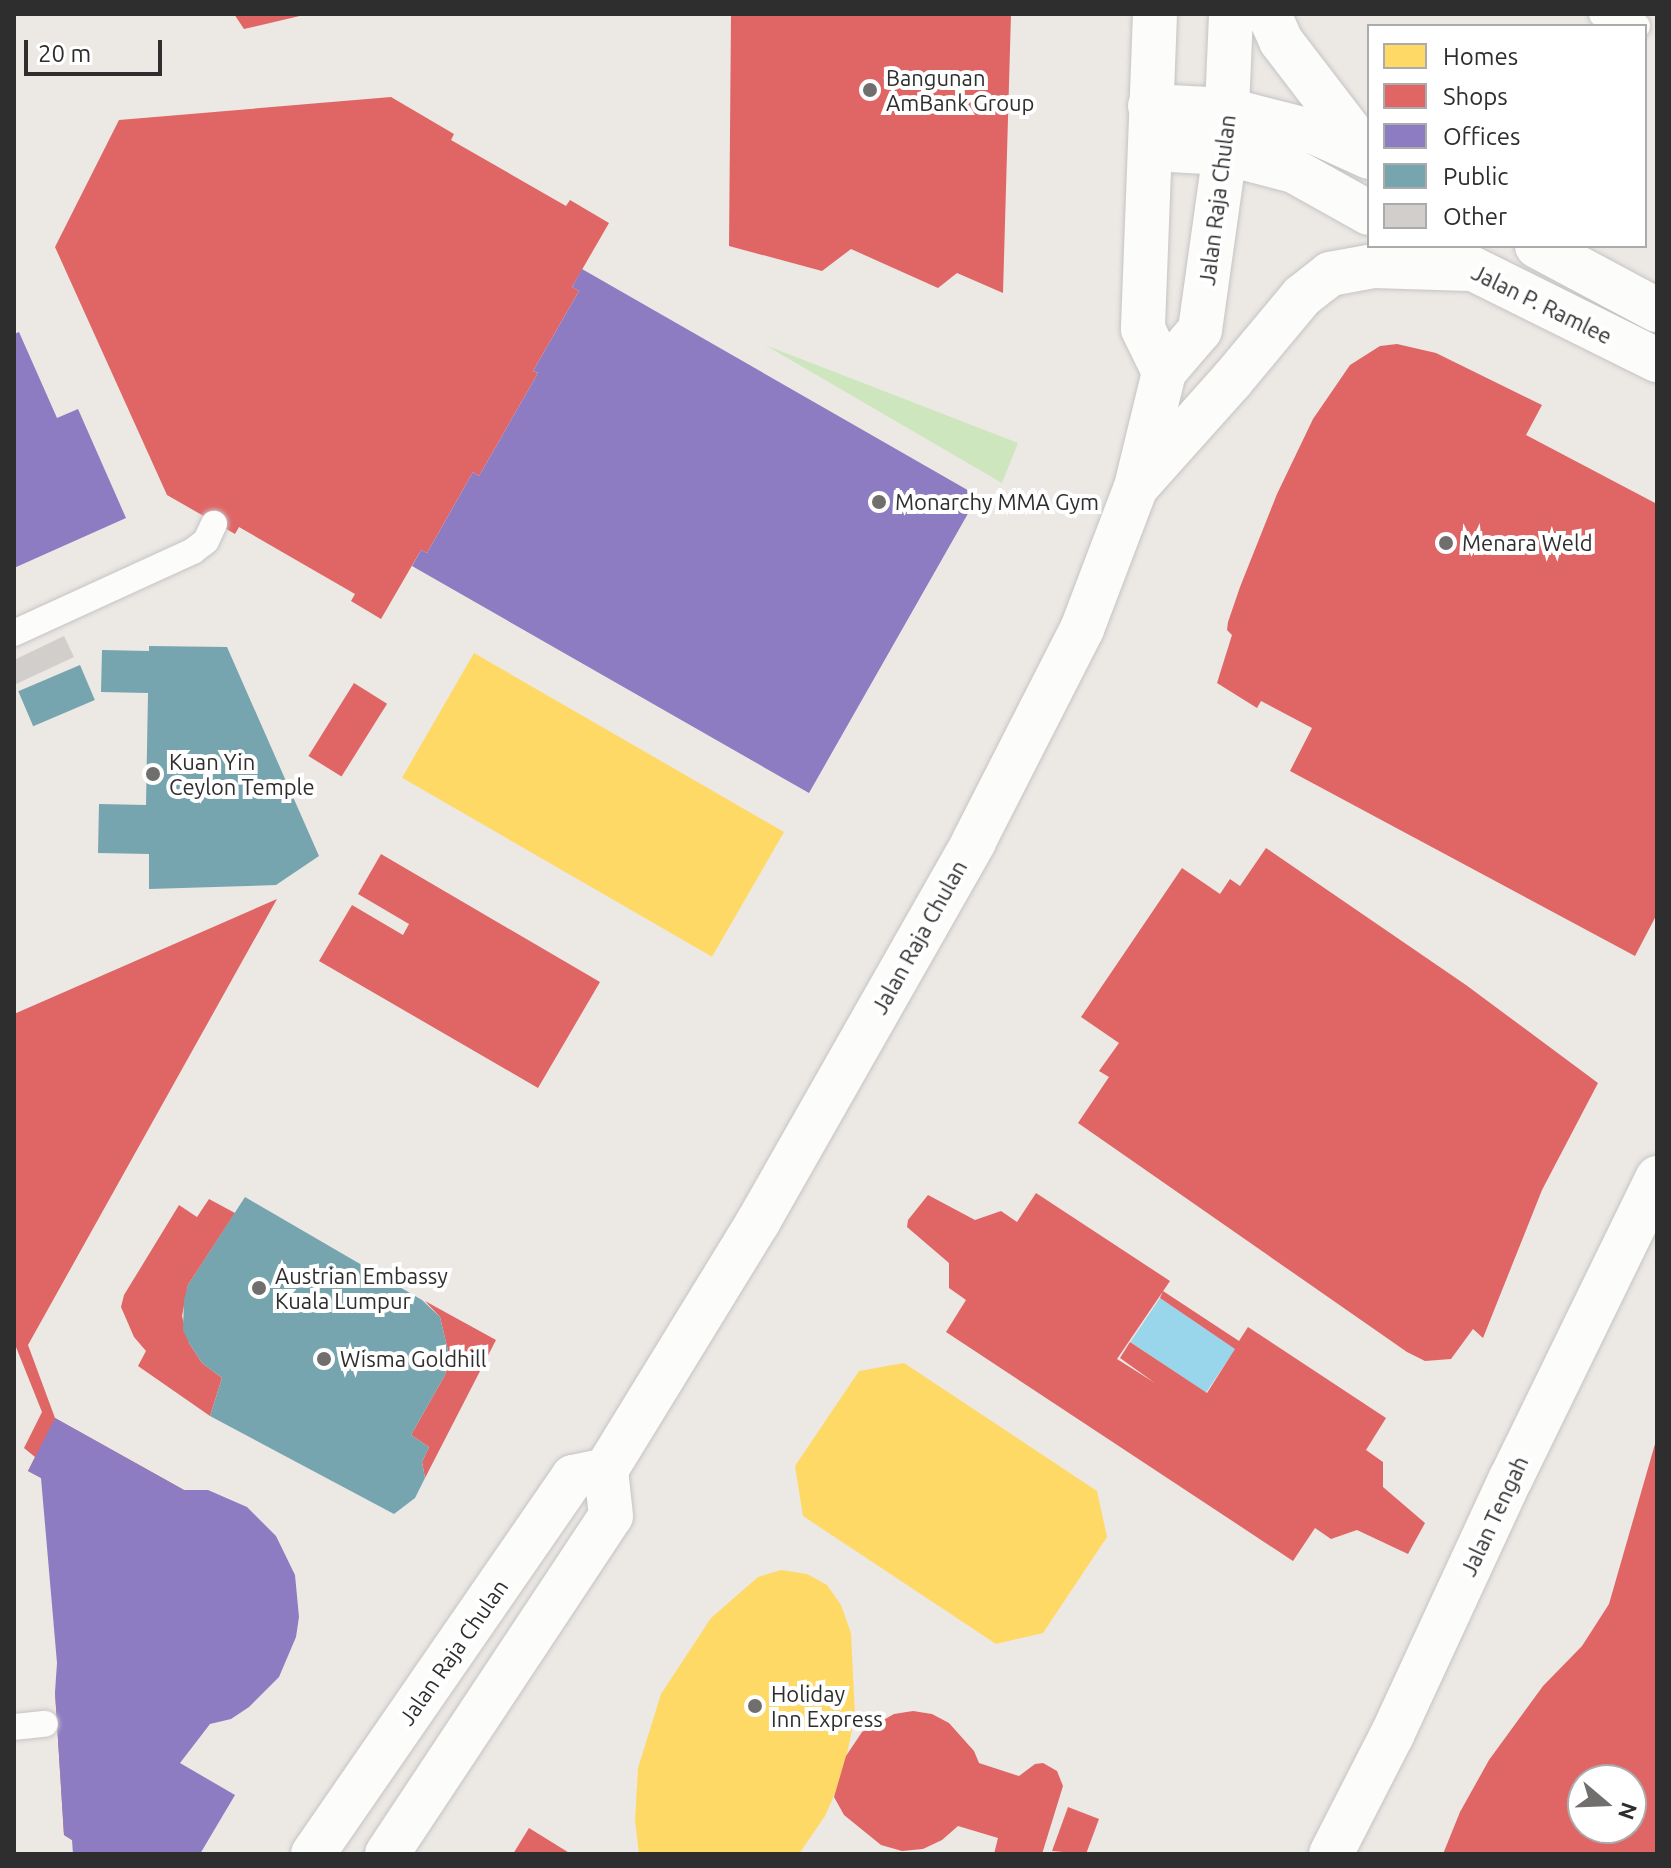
<!DOCTYPE html>
<style>
body{margin:0}
#map{position:relative;width:1671px;height:1868px;overflow:hidden;background:#ece8e4;font-family:Ubuntu,sans-serif}
div>[style]{position:absolute}
.green>*{inset:0;background:#cee6be}
.water>*{inset:0;background:#99d6ec;transform-origin:0 0}
.homes>*{inset:0;background:#ffd966;transform-origin:0 0}
.shops>*{inset:0;background:#e06666;transform-origin:0 0}
.offices>*{inset:0;background:#8e7cc3}
.public>*{inset:0;background:#76a5af;transform-origin:0 0}
.building>*{inset:0;background:#d1cecb}
.roads{filter:drop-shadow(0 0 2px #c5c4c5) drop-shadow(0 0 2px #c5c4c5)}
.service>*{height:26px;margin:-13px;padding:0 13px;transform-origin:13px;border-radius:13px;background:#fcfcfb}
.minor>*{height:44px;margin:-22px;padding:0 22px;transform-origin:22px;border-radius:22px;background:#fcfcfb}
.tertiary>*{height:44px;margin:-22px;padding:0 22px;transform-origin:22px;border-radius:22px;background:#fcfcfb}
.secondary>*{height:44px;margin:-22px;padding:0 22px;transform-origin:22px;border-radius:22px;background:#fcfcfb}
.dots>*{width:22px;height:22px;translate:-50% -50%;box-sizing:border-box;border:4px solid #fff;border-radius:50%}
span{translate:-50% -50%;white-space:nowrap;text-align:center;line-height:1.15;-webkit-text-stroke:8px #fff;paint-order:stroke}
.poi-label{font-size:22px;color:#2e2e2e}
.left{translate:0 -50%;text-align:left}
.street-label{font-size:22px;color:#2e2e2e}
.frame{position:absolute;inset:0;border:16px solid #2e2e2e;pointer-events:none}
.legend{position:absolute;left:1367px;top:24px;width:280px;height:224px;box-sizing:border-box;background:#fff;border:2px solid #ababab;margin:0;padding:10px 14px;list-style:none;font-size:24px;color:#2e2e2e}
.legend li{display:flex;align-items:center;gap:16px;height:40px}
.legend b{width:40px;border:2px solid #ababab}
.north{position:absolute;left:1567px;top:1764px;width:80px;height:80px;box-sizing:border-box;background:#fff;border:2px solid #ababab;border-radius:50%;rotate:109deg;font-size:22px;font-weight:700;line-height:32px;text-align:center;color:#2e2e2e}
.north::after{content:'';display:block;margin:auto;width:28px;height:36px;background:#706f6e;clip-path:polygon(50% 0,100% 100%,50% 72%,0 100%)}
.scale{position:absolute;left:24px;top:40px;width:138px;height:36px;box-sizing:border-box;border:4px solid #2e2e2e;border-top:0;padding-left:10px;font-size:24px;line-height:28px;white-space:nowrap;color:#2e2e2e;-webkit-text-stroke:6px #fff;paint-order:stroke}
</style>
<div id="map">
<div class="green">
<i style="clip-path:polygon(765px 345px,1018px 443px,1002px 483px)"></i>
</div>
<div class="water">
<i style="left:1160px;top:1298px;width:91px;height:53px;rotate:34deg"></i>
</div>
<div class="homes">
<i style="left:474px;top:653px;width:358px;height:144px;rotate:30deg"></i>
<i style="clip-path:polygon(904px 1363px,1097px 1491px,1107px 1537px,1043px 1633px,996px 1644px,803px 1516px,795px 1466px,859px 1371px)"></i>
<i style="clip-path:polygon(1657px 1536px,1657px 1566px,1642px 1553px)"></i>
<i style="clip-path:polygon(781px 1570px,807px 1574px,827px 1585px,841px 1605px,851px 1633px,855px 1716px,842px 1777px,825px 1816px,799px 1854px,639px 1854px,635px 1821px,638px 1768px,661px 1694px,711px 1618px,758px 1577px)"></i>
<i style="clip-path:polygon(evenodd,1657px 1590px,1657px 1854px,1649px 1848px,1644px 1854px,1449px 1854px,1475px 1824px,1460px 1812px,1504px 1763px,1519px 1776px,1544px 1746px,1517px 1722px,1557px 1677px,1568px 1688px,1595px 1657px,1582px 1646px,1630px 1591px,1645px 1604px,1657px 1590px,1583px 1780px,1631px 1780px,1631px 1828px,1583px 1828px,1583px 1780px)"></i>
</div>
<div class="shops">
<i style="clip-path:polygon(234px 14px,304px 14px,304px 15px,244px 29px)"></i>
<i style="clip-path:polygon(731px 14px,1011px 14px,1003px 293px,957px 273px,938px 288px,851px 249px,822px 271px,729px 246px)"></i>
<i style="clip-path:polygon(391px 97px,454px 134px,451px 140px,566px 206px,570px 200px,609px 223px,572px 287px,579px 291px,533px 371px,538px 373px,479px 476px,473px 472px,427px 553px,421px 550px,381px 619px,351px 601px,355px 594px,239px 527px,235px 534px,167px 495px,55px 247px,119px 120px)"></i>
<i style="clip-path:polygon(1397px 344px,1436px 353px,1542px 405px,1526px 435px,1657px 504px,1657px 914px,1635px 956px,1290px 771px,1312px 728px,1261px 701px,1257px 708px,1217px 683px,1232px 635px,1227px 630px,1228px 622px,1240px 587px,1277px 494px,1313px 419px,1350px 365px,1380px 346px)"></i>
<i style="left:354px;top:683px;width:39px;height:86px;rotate:32deg"></i>
<i style="clip-path:polygon(1266px 848px,1466px 985px,1598px 1083px,1542px 1190px,1483px 1338px,1473px 1329px,1451px 1359px,1425px 1361px,1407px 1352px,1078px 1123px,1109px 1077px,1099px 1071px,1119px 1043px,1081px 1017px,1182px 868px,1220px 894px,1230px 879px,1240px 886px)"></i>
<i style="clip-path:polygon(381px 854px,600px 982px,538px 1088px,319px 961px,352px 905px,403px 935px,409px 924px,358px 894px)"></i>
<i style="clip-path:polygon(277px 899px,28px 1345px,55px 1418px,184px 1490px,174px 1504px,163px 1498px,153px 1516px,127px 1503px,119px 1519px,28px 1471px,35px 1457px,24px 1448px,42px 1412px,14px 1342px,14px 1014px)"></i>
<i style="clip-path:polygon(1036px 1193px,1170px 1281px,1117px 1359px,1155px 1383px,1120px 1358px,1130px 1342px,1207px 1393px,1235px 1349px,1160px 1298px,1163px 1291px,1239px 1341px,1248px 1327px,1386px 1418px,1366px 1450px,1383px 1462px,1383px 1487px,1425px 1523px,1408px 1554px,1357px 1530px,1331px 1539px,1315px 1528px,1293px 1561px,946px 1332px,966px 1300px,949px 1288px,949px 1263px,907px 1227px,908px 1220px,928px 1195px,975px 1220px,1001px 1211px,1017px 1222px)"></i>
<i style="clip-path:polygon(209px 1199px,235px 1213px,188px 1285px,182px 1316px,189px 1343px,202px 1363px,222px 1378px,210px 1416px,138px 1366px,146px 1351px,134px 1337px,121px 1307px,124px 1295px,179px 1205px,197px 1217px)"></i>
<i style="clip-path:polygon(425px 1301px,496px 1340px,425px 1478px,422px 1462px,429px 1447px,411px 1435px,445px 1375px,449px 1355px,440px 1317px)"></i>
<i style="clip-path:polygon(evenodd,1657px 1437px,1657px 1854px,1443px 1854px,1460px 1812px,1489px 1760px,1543px 1686px,1582px 1646px,1609px 1604px,1657px 1437px,1583px 1780px,1631px 1780px,1631px 1828px,1583px 1828px,1583px 1780px)"></i>
<i style="clip-path:polygon(55px 1692px,114px 1727px,89px 1770px,107px 1780px,72px 1840px,64px 1835px)"></i>
<i style="clip-path:polygon(913px 1711px,932px 1714px,949px 1723px,974px 1751px,979px 1763px,1019px 1776px,1035px 1764px,1043px 1763px,1057px 1771px,1063px 1786px,1042px 1854px,994px 1854px,998px 1838px,958px 1826px,942px 1840px,923px 1849px,902px 1851px,881px 1845px,844px 1815px,834px 1797px,846px 1756px,862px 1732px,894px 1714px)"></i>
<i style="clip-path:polygon(1068px 1807px,1099px 1819px,1086px 1854px,1052px 1851px)"></i>
<i style="clip-path:polygon(529px 1828px,571px 1854px,513px 1854px)"></i>
</div>
<div class="offices">
<i style="clip-path:polygon(582px 269px,978px 496px,809px 793px,412px 566px,421px 550px,427px 553px,473px 472px,479px 476px,538px 373px,533px 371px,579px 291px,572px 287px)"></i>
<i style="clip-path:polygon(19px 332px,57px 418px,78px 409px,126px 518px,14px 568px,14px 334px)"></i>
<i style="clip-path:polygon(55px 1418px,184px 1490px,208px 1490px,247px 1507px,276px 1536px,295px 1575px,299px 1617px,296px 1637px,279px 1677px,249px 1707px,231px 1719px,210px 1724px,180px 1763px,235px 1795px,200px 1854px,73px 1854px,72px 1840px,64px 1835px,55px 1692px,57px 1663px,41px 1478px,28px 1471px)"></i>
</div>
<div class="public">
<i style="clip-path:polygon(149px 646px,227px 647px,319px 856px,276px 885px,149px 889px,149px 854px,98px 853px,99px 804px,146px 805px,148px 693px,101px 692px,102px 650px,149px 651px)"></i>
<i style="left:80px;top:665px;width:38px;height:67px;rotate:67deg"></i>
<i style="clip-path:polygon(245px 1197px,422px 1300px,440px 1317px,449px 1355px,445px 1375px,411px 1435px,429px 1447px,422px 1462px,425px 1478px,415px 1498px,394px 1514px,210px 1416px,222px 1378px,202px 1363px,189px 1343px,183px 1330px,184px 1300px,188px 1285px)"></i>
</div>
<div class="building">
<i style="clip-path:polygon(64px 636px,74px 657px,14px 685px,14px 660px)"></i>
</div>
<div class="roads">
<div class="service">
<i style="left:1602px;top:14px;width:37px;rotate:19deg"></i>
<i style="left:14px;top:633px;width:197px;rotate:-24.6deg"></i>
<i style="left:193px;top:551px;width:16px;rotate:-38deg"></i>
<i style="left:206px;top:541px;width:19px;rotate:-65deg"></i>
<i style="left:14px;top:1727px;width:31px;rotate:-6deg"></i>
</div>
<div class="minor">
<i style="left:1331px;top:1854px;width:134px;rotate:-62.9deg"></i>
<i style="left:1392px;top:1735px;width:283px;rotate:-65.2deg"></i>
<i style="left:1511px;top:1478px;width:334px;rotate:-64deg"></i>
</div>
<div class="tertiary">
<i style="left:1150px;top:106px;width:78px;rotate:2.9deg"></i>
<i style="left:1228px;top:110px;width:89px;rotate:14.3deg"></i>
<i style="left:1314px;top:132px;width:60px;rotate:24.4deg"></i>
<i style="left:1152px;top:149px;width:73px;rotate:3.1deg"></i>
<i style="left:1225px;top:153px;width:71px;rotate:14.6deg"></i>
<i style="left:1294px;top:171px;width:86px;rotate:29.2deg"></i>
<i style="left:1537px;top:246px;width:136px;rotate:28.1deg"></i>
<i style="left:1437px;top:251px;width:246px;rotate:26.4deg"></i>
</div>
<div class="secondary">
<i style="left:1155px;top:14px;width:315px;rotate:92.2deg"></i>
<i style="left:1143px;top:329px;width:48px;rotate:64deg"></i>
<i style="left:1269px;top:14px;width:30px;rotate:66deg"></i>
<i style="left:1281px;top:41px;width:145px;rotate:52.6deg"></i>
<i style="left:1139px;top:484px;width:140px;rotate:-48.2deg"></i>
<i style="left:1232px;top:380px;width:109px;rotate:-50.2deg"></i>
<i style="left:1302px;top:296px;width:36px;rotate:-38deg"></i>
<i style="left:1330px;top:274px;width:45px;rotate:-10.3deg"></i>
<i style="left:1374px;top:266px;width:96px;rotate:1.8deg"></i>
<i style="left:313px;top:1854px;width:458px;rotate:-55.4deg"></i>
<i style="left:573px;top:1477px;width:34px;rotate:-12deg"></i>
<i style="left:387px;top:1854px;width:405px;rotate:-56.5deg"></i>
<i style="left:611px;top:1516px;width:46px;rotate:-96.2deg"></i>
<i style="left:606px;top:1470px;width:291px;rotate:-58.5deg"></i>
<i style="left:758px;top:1222px;width:438px;rotate:-60.4deg"></i>
<i style="left:974px;top:841px;width:238px;rotate:-63deg"></i>
<i style="left:1082px;top:629px;width:152px;rotate:-69.2deg"></i>
<i style="left:1136px;top:487px;width:118px;rotate:-76.3deg"></i>
<i style="left:1164px;top:372px;width:55px;rotate:-49.4deg"></i>
<i style="left:1200px;top:330px;width:179px;rotate:-82deg"></i>
<i style="left:1225px;top:153px;width:139px;rotate:-87.5deg"></i>
</div>
</div>
<div class="dots">
<i style="left:870px;top:90px;background:#706f6e"></i>
<i style="left:879px;top:502px;background:#706f6e"></i>
<i style="left:1446px;top:543px;background:#706f6e"></i>
<i style="left:153px;top:774px;background:#706f6e"></i>
<i style="left:259px;top:1288px;background:#706f6e"></i>
<i style="left:324px;top:1359px;background:#706f6e"></i>
<i style="left:755px;top:1706px;background:#706f6e"></i>
</div>
<div class="poi-label">
<span class="left" style="left:886px;top:90px">Bangunan<br>AmBank Group</span>
<span class="left" style="left:895px;top:502px">Monarchy MMA Gym</span>
<span class="left" style="left:1462px;top:543px">Menara Weld</span>
<span class="left" style="left:169px;top:774px">Kuan Yin<br>Ceylon Temple</span>
<span class="left" style="left:275px;top:1288px">Austrian Embassy<br>Kuala Lumpur</span>
<span class="left" style="left:340px;top:1359px">Wisma Goldhill</span>
<span class="left" style="left:771px;top:1706px">Holiday<br>Inn Express</span>
</div>
<div class="street-label">
<span style="left:1217px;top:200px;rotate:-83deg">Jalan Raja Chulan</span>
<span style="left:1542px;top:304px;rotate:26deg">Jalan P. Ramlee</span>
<span style="left:919px;top:937px;rotate:-61deg">Jalan Raja Chulan</span>
<span style="left:1494px;top:1516px;rotate:-65deg">Jalan Tengah</span>
<span style="left:453px;top:1652px;rotate:-55deg">Jalan Raja Chulan</span>
</div>
<div class="frame"></div>
<ul class="legend">
<li><b style="height:22px;background:#ffd966"></b>Homes</li>
<li><b style="height:22px;background:#e06666"></b>Shops</li>
<li><b style="height:22px;background:#8e7cc3"></b>Offices</li>
<li><b style="height:22px;background:#76a5af"></b>Public</li>
<li><b style="height:22px;background:#d1cecb"></b>Other</li>
</ul>
<div class="north">N</div>
<div class="scale">20 m</div>
</div>
